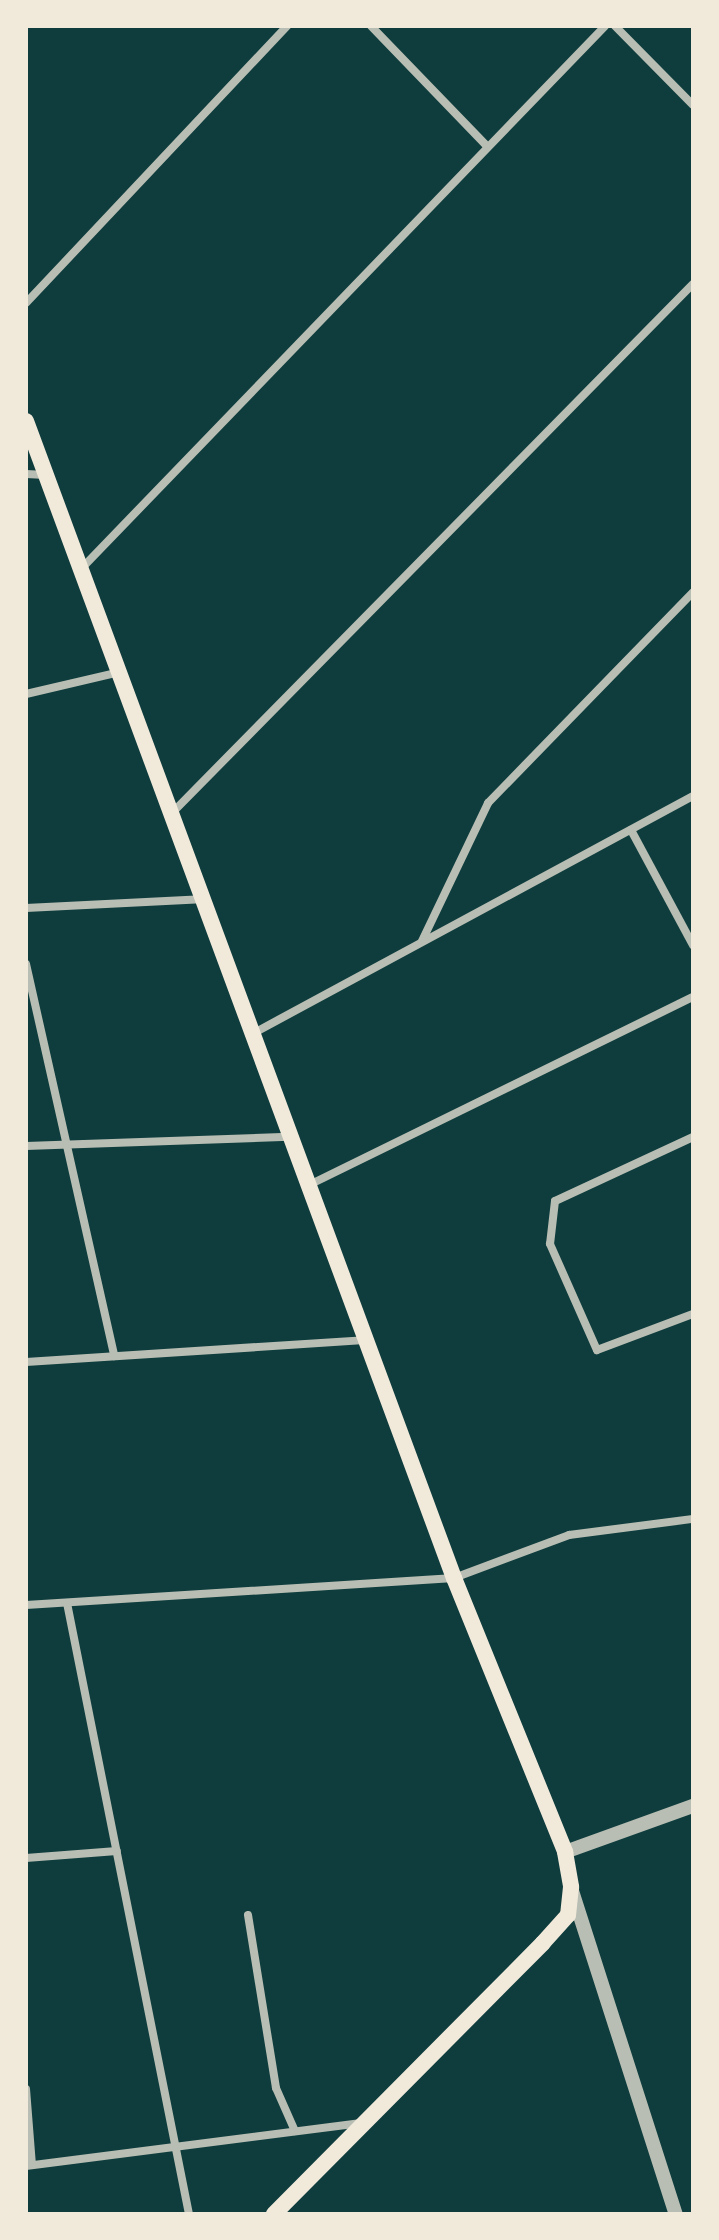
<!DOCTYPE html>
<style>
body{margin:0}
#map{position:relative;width:719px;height:2240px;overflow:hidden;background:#0f3d3e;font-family:Figtree,sans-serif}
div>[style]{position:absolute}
.minor>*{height:8px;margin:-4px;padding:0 4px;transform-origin:4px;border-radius:4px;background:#b8beb3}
.tertiary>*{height:14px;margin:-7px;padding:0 7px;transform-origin:7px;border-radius:7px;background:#b8beb3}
.secondary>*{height:16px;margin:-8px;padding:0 8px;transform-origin:8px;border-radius:8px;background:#f1e9da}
span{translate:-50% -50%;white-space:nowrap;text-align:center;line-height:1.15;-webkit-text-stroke:7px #f1e9da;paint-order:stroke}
.frame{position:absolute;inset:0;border:28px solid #f1e9da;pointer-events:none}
</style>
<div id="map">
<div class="minor">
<i style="left:371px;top:26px;width:168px;rotate:46deg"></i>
<i style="left:615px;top:26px;width:111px;rotate:45.4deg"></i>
<i style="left:26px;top:303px;width:381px;rotate:-46.7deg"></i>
<i style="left:26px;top:474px;width:20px;rotate:3deg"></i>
<i style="left:82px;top:568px;width:753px;rotate:-46.02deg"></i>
<i style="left:26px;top:694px;width:97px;rotate:-13.2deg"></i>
<i style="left:172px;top:813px;width:742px;rotate:-45.44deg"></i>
<i style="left:631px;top:830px;width:131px;rotate:61.7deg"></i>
<i style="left:26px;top:908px;width:175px;rotate:-2.9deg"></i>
<i style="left:422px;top:941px;width:153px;rotate:-64.4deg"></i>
<i style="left:488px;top:803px;width:294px;rotate:-45.8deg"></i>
<i style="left:26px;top:964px;width:402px;rotate:77.3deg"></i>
<i style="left:252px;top:1034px;width:501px;rotate:-28.35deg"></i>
<i style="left:693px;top:1137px;width:152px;rotate:155.1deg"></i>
<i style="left:555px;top:1201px;width:43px;rotate:96.6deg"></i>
<i style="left:550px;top:1244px;width:116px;rotate:66.1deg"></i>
<i style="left:597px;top:1350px;width:103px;rotate:-20.6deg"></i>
<i style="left:26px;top:1146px;width:263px;rotate:-2deg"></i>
<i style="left:309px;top:1185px;width:428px;rotate:-26.1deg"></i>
<i style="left:26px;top:1362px;width:339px;rotate:-3.7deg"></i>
<i style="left:67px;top:1603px;width:623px;rotate:78.71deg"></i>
<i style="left:26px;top:1605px;width:429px;rotate:-3.6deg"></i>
<i style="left:454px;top:1578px;width:123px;rotate:-20.5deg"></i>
<i style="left:569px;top:1535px;width:125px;rotate:-7.4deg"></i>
<i style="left:26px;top:1858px;width:91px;rotate:-4.4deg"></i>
<i style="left:248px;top:1915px;width:175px;rotate:80.8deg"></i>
<i style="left:276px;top:2088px;width:47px;rotate:66.2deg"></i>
<i style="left:26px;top:2089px;width:76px;rotate:85.5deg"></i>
<i style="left:26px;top:2166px;width:340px;rotate:-7.3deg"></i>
</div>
<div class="tertiary">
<i style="left:565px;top:1852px;width:136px;rotate:-19.8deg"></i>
<i style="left:572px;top:1891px;width:339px;rotate:72.2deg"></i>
</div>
<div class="secondary">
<i style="left:26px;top:421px;width:1234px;rotate:69.7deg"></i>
<i style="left:454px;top:1578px;width:296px;rotate:67.9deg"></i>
<i style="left:565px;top:1852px;width:36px;rotate:80deg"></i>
<i style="left:571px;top:1887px;width:28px;rotate:96deg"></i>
<i style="left:568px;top:1915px;width:38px;rotate:132deg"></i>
<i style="left:543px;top:1943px;width:382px;rotate:134.8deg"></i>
</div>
<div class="frame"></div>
</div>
